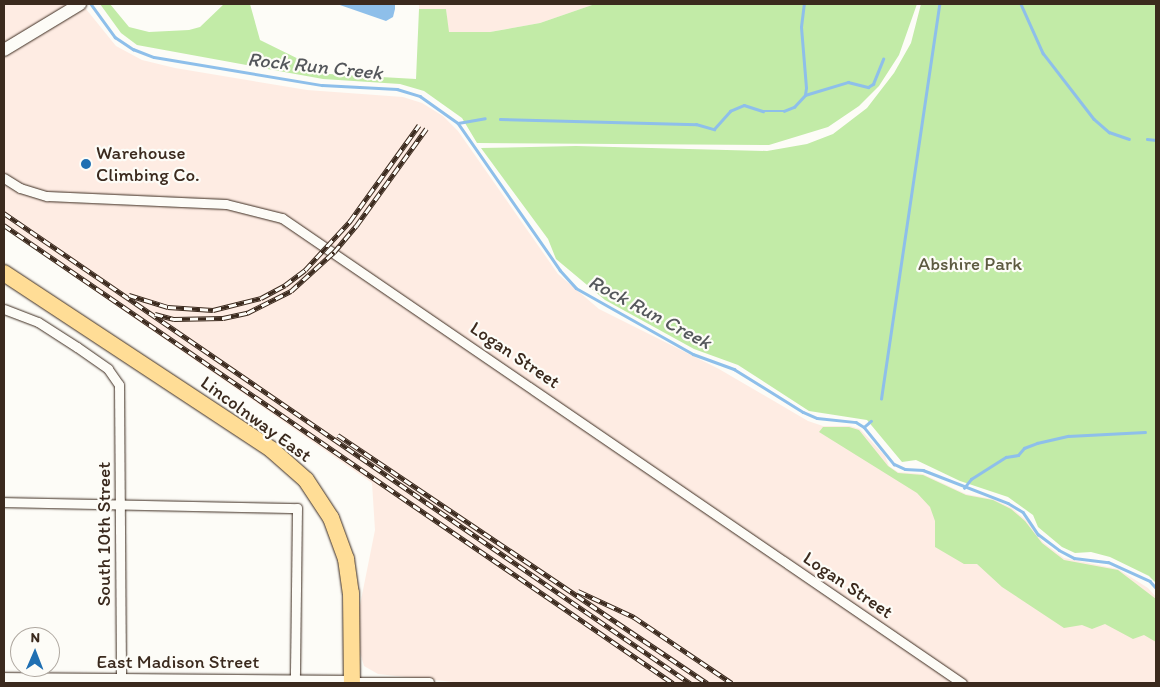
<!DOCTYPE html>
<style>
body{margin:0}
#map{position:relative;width:1160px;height:687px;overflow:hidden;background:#fdfcf7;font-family:Itim,sans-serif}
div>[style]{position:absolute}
.built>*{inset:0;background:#feece3}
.green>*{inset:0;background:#c2eba7}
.water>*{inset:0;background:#8ebfea}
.stream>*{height:2.5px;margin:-1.25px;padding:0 1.25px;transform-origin:1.25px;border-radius:1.25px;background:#8ebfea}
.roads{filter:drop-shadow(0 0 1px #3b2a1e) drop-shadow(0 0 1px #3b2a1e)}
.street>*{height:9px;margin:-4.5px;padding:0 4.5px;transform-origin:4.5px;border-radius:4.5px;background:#fdfcf7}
.secondary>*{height:12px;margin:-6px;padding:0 6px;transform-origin:6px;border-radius:6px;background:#fdfcf7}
.highway>*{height:16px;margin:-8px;padding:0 8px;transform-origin:8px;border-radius:8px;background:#ffdd96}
.rail>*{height:4.5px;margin-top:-2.25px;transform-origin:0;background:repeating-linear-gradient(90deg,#fdfcf7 0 8px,#3b2a1e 0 16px);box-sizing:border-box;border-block:1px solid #3b2a1e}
.dots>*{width:14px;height:14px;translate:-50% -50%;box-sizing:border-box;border:2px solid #fdfcf7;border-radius:50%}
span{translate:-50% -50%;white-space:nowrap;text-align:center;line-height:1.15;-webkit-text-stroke:4.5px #fdfcf7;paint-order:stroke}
.poi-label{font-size:19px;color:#3b2a1e}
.left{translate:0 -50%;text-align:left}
.park-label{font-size:19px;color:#5d5a40}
.street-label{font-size:19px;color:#3b2a1e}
.water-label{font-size:20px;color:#54575b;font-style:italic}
.frame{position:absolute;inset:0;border:5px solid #3b2a1e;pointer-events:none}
.north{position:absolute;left:10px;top:627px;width:50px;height:50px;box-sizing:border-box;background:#fdfcf7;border:1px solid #afa8a0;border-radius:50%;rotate:1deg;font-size:14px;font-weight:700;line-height:20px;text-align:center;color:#3b2a1e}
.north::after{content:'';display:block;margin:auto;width:18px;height:22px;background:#1f6fb2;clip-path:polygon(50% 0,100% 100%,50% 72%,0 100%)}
</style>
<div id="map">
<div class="built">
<i style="clip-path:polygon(4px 4px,82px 4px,116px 46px,142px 60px,175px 68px,307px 90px,403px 97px,422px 103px,443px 116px,458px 131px,558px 274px,599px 309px,719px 369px,808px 421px,823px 426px,850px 426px,860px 429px,885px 456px,889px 466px,898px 472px,923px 474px,966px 494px,993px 499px,1012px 508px,1026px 520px,1043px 542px,1064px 558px,1118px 569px,1148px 588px,1156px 597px,1156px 683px,463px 683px,378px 674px,364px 666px,360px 652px,358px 615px,375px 530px,372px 483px,4px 228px)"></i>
<i style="clip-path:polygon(419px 4px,595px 4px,540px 23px,490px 32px,448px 32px,446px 9px,419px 9px)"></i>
</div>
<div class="green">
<i style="clip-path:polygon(100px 4px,110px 4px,129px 27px,149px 32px,189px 30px,200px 27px,224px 4px,250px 4px,260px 40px,329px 74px,416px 79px,419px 9px,446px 9px,449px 32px,490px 32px,540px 23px,595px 4px,917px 4px,899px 55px,879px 86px,859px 106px,828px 127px,769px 145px,477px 143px,462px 118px,424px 91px,400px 84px,323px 79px,137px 45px,121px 33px)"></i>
<i style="clip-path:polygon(921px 4px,1156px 4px,1156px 583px,1149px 576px,1110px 557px,1091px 552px,1075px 553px,1062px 547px,1038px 527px,1033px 515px,1008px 497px,960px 481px,916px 460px,902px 462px,867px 420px,809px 411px,738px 365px,694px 349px,605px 300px,556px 259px,548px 239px,481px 148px,576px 146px,767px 151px,807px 144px,833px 134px,867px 108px,894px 73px,911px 43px)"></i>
<i style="clip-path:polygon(823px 427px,849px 427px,859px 430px,888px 466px,898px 473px,923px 475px,966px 495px,993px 500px,1011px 509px,1025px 521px,1042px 543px,1064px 560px,1118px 570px,1156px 599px,1156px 642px,1144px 635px,1133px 639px,1105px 624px,1092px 629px,1082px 625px,1064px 628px,1002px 587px,977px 564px,964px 564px,935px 547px,935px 521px,930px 507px,917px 493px,819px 432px)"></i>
</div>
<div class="water">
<i style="clip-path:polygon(337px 4px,395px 4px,395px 9px,393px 17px,386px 21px)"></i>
</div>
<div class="stream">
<i style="left:91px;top:4px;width:41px;rotate:54deg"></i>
<i style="left:115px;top:37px;width:22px;rotate:34deg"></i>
<i style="left:133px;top:49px;width:22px;rotate:21deg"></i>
<i style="left:154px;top:57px;width:170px;rotate:9.5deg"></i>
<i style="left:322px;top:85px;width:75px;rotate:3.1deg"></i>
<i style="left:397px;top:89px;width:24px;rotate:17deg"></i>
<i style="left:420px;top:96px;width:47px;rotate:35.4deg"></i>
<i style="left:458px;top:123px;width:179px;rotate:55.2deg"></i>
<i style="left:560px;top:270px;width:24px;rotate:48deg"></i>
<i style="left:576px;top:288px;width:134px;rotate:29.4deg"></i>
<i style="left:693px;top:354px;width:44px;rotate:20.1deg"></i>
<i style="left:734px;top:369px;width:81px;rotate:31.9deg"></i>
<i style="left:803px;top:412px;width:15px;rotate:23deg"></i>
<i style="left:817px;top:418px;width:39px;rotate:6deg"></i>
<i style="left:856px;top:422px;width:9px;rotate:32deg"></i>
<i style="left:864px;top:427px;width:48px;rotate:51deg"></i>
<i style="left:894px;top:464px;width:12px;rotate:24deg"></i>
<i style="left:905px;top:469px;width:18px;rotate:3deg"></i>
<i style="left:923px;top:470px;width:91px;rotate:21.2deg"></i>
<i style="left:1008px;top:503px;width:17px;rotate:31deg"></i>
<i style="left:1023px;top:512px;width:27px;rotate:56deg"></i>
<i style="left:1038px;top:534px;width:26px;rotate:37deg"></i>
<i style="left:1059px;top:550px;width:17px;rotate:28deg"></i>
<i style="left:1074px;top:558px;width:34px;rotate:7deg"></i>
<i style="left:1108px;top:562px;width:46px;rotate:24.3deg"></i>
<i style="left:1150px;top:581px;width:9px;rotate:49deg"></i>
<i style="left:1021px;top:4px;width:54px;rotate:65.8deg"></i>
<i style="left:1043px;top:53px;width:83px;rotate:52.3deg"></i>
<i style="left:1094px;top:119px;width:20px;rotate:41deg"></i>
<i style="left:1109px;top:132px;width:21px;rotate:19deg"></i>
<i style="left:805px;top:95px;width:45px;rotate:-16.8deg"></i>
<i style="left:848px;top:82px;width:21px;rotate:14deg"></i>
<i style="left:868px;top:87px;width:6px;rotate:-31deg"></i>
<i style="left:873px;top:84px;width:27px;rotate:-68deg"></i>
<i style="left:500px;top:119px;width:196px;rotate:1.5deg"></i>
<i style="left:696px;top:124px;width:19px;rotate:16deg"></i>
<i style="left:714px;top:129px;width:24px;rotate:-48deg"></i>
<i style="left:730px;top:111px;width:15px;rotate:-23deg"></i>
<i style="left:744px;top:105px;width:20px;rotate:18deg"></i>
<i style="left:763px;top:111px;width:21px"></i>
<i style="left:784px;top:111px;width:11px;rotate:-22deg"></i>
<i style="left:794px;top:107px;width:16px;rotate:-47deg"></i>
<i style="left:805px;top:95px;width:7px;rotate:-82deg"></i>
<i style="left:806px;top:88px;width:61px;rotate:-94.7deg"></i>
<i style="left:801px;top:27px;width:23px;rotate:-83deg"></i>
<i style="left:458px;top:123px;width:27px;rotate:-10deg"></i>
<i style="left:1147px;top:139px;width:9px;rotate:6deg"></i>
<i style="left:881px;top:399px;width:399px;rotate:-81.6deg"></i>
<i style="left:864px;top:427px;width:9px;rotate:-41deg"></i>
<i style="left:964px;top:488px;width:11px;rotate:-52deg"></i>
<i style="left:971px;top:479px;width:41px;rotate:-32.2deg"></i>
<i style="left:1006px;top:457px;width:12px;rotate:-9deg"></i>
<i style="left:1018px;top:455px;width:9px;rotate:-49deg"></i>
<i style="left:1024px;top:448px;width:14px;rotate:-21deg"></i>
<i style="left:1037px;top:443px;width:32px;rotate:-13deg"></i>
<i style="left:1068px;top:436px;width:77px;rotate:-3deg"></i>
</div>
<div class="roads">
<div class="street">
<i style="left:4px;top:178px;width:19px;rotate:32deg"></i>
<i style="left:20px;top:188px;width:28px;rotate:17deg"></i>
<i style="left:47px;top:196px;width:179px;rotate:2.6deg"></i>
<i style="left:226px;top:204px;width:58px;rotate:14deg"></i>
<i style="left:282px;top:218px;width:824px;rotate:34.37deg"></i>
<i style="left:4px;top:309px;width:36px;rotate:21deg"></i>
<i style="left:38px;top:322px;width:46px;rotate:32.7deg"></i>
<i style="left:77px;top:347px;width:38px;rotate:35deg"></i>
<i style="left:108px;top:369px;width:19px;rotate:55deg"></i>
<i style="left:119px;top:385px;width:298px;rotate:89.6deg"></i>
<i style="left:4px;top:502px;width:293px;rotate:1.2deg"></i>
<i style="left:297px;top:508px;width:173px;rotate:90.7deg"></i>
<i style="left:352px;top:682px;width:77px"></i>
</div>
<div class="secondary">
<i style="left:4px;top:50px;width:89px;rotate:-31.2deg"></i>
<i style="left:4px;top:679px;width:348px;rotate:0.5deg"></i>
</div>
<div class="highway">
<i style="left:4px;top:273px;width:321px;rotate:33.4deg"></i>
<i style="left:272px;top:450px;width:45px;rotate:41.4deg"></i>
<i style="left:306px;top:480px;width:45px;rotate:56.7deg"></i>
<i style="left:331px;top:518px;width:44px;rotate:69.9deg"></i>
<i style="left:346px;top:559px;width:34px;rotate:82deg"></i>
<i style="left:351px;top:593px;width:90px;rotate:89.4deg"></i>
</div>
</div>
<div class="rail">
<i style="left:4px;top:213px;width:832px;rotate:34.42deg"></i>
<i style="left:4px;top:225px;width:811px;rotate:34.4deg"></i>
<i style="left:129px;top:295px;width:41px;rotate:17.1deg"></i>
<i style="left:168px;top:307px;width:45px;rotate:3.8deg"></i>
<i style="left:213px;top:310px;width:49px;rotate:-14deg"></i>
<i style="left:261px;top:298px;width:27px;rotate:-28deg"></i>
<i style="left:285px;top:285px;width:25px;rotate:-37deg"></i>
<i style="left:305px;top:270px;width:67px;rotate:-47.4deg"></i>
<i style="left:350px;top:221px;width:118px;rotate:-54.3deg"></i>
<i style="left:155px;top:314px;width:20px;rotate:15deg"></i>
<i style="left:174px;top:319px;width:49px;rotate:-1.2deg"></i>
<i style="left:223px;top:318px;width:25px;rotate:-12deg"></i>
<i style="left:247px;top:313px;width:49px;rotate:-26.6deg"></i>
<i style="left:291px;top:291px;width:58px;rotate:-42.2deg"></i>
<i style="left:334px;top:252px;width:34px;rotate:-50deg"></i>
<i style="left:356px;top:226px;width:120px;rotate:-54.2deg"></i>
<i style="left:338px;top:435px;width:445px;rotate:33.9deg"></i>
<i style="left:578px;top:591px;width:62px;rotate:24.9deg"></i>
<i style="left:634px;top:617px;width:118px;rotate:34deg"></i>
</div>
<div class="dots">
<i style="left:86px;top:164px;background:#1f6fb2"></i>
</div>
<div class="poi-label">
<span class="left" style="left:96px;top:164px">Warehouse<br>Climbing Co.</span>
</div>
<div class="park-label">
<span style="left:970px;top:264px">Abshire Park</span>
</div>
<div class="street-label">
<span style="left:515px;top:355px;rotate:34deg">Logan Street</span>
<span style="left:256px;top:419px;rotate:36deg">Lincolnway East</span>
<span style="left:104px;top:534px;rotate:-90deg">South 10th Street</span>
<span style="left:848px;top:585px;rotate:34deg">Logan Street</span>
<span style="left:178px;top:662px">East Madison Street</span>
</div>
<div class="water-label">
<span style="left:315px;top:66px;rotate:6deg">Rock Run Creek</span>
<span style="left:650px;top:312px;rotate:28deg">Rock Run Creek</span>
</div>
<div class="frame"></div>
<div class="north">N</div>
</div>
